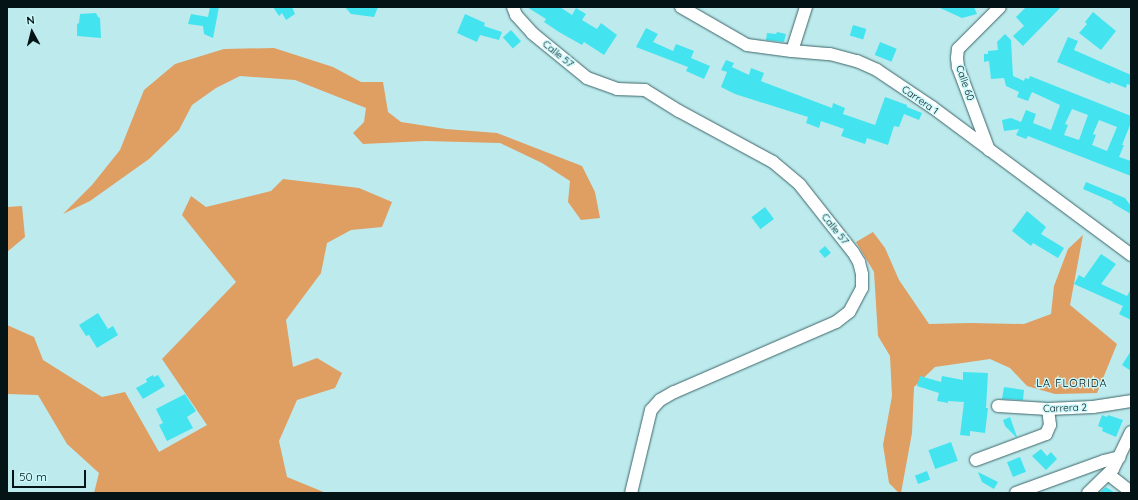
<!DOCTYPE html>
<style>
body{margin:0}
#map{position:relative;width:1138px;height:500px;overflow:hidden;background:#bdeaed;font-family:Quicksand,sans-serif}
div>[style]{position:absolute}
.green>*{inset:0;background:#df9e62}
.building>*{inset:0;background:#43e4ef;transform-origin:0 0}
.roads{filter:drop-shadow(0 0 1px #3c6568) drop-shadow(0 0 1px #3c6568)}
.minor>*{height:12px;margin:-6px;padding:0 6px;transform-origin:6px;border-radius:6px;background:#fff}
span{translate:-50% -50%;white-space:nowrap;text-align:center;line-height:1.15;-webkit-text-stroke:3px #caf7fa;paint-order:stroke}
.street-label{font-size:10px;color:#041315}
.neighbourhood-label{font-size:11px;color:#041315;letter-spacing:1px}
.frame{position:absolute;inset:0;border:8px solid #041315;pointer-events:none}
.north{position:absolute;left:12px;top:12px;width:40px;height:40px;-webkit-text-stroke:3px #caf7fa;paint-order:stroke;rotate:353deg;font-size:11px;font-weight:700;line-height:16px;text-align:center;color:#041315}
.north::after{content:'';display:block;margin:auto;width:14px;height:18px;background:#041315;clip-path:polygon(50% 0,100% 100%,50% 72%,0 100%)}
.scale{position:absolute;left:12px;top:470px;width:74px;height:18px;box-sizing:border-box;border:2px solid #041315;border-top:0;padding-left:5px;font-size:12px;line-height:14px;white-space:nowrap;color:#041315;-webkit-text-stroke:3px #caf7fa;paint-order:stroke}
</style>
<div id="map">
<div class="green">
<i style="clip-path:polygon(274px 48px,333px 67px,361px 82px,383px 82px,388px 112px,401px 122px,446px 129px,497px 133px,582px 166px,595px 192px,600px 218px,581px 220px,568px 202px,570px 181px,542px 163px,500px 143px,425px 141px,363px 144px,353px 133px,364px 122px,366px 108px,295px 80px,240px 76px,216px 88px,192px 105px,179px 130px,149px 159px,90px 201px,63px 214px,92px 185px,120px 150px,144px 90px,175px 64px,224px 49px)"></i>
<i style="clip-path:polygon(283px 179px,359px 188px,392px 202px,382px 227px,351px 230px,327px 243px,321px 273px,286px 320px,293px 367px,317px 358px,342px 373px,335px 388px,297px 400px,279px 441px,287px 477px,326px 493px,94px 493px,99px 473px,67px 444px,38px 395px,7px 394px,7px 325px,34px 337px,43px 360px,102px 397px,125px 392px,159px 452px,207px 425px,162px 359px,236px 282px,182px 215px,191px 196px,206px 207px,271px 191px)"></i>
<i style="clip-path:polygon(22px 206px,25px 237px,7px 252px,7px 207px)"></i>
<i style="clip-path:polygon(873px 232px,885px 248px,899px 280px,929px 324px,970px 323px,1024px 324px,1051px 314px,1054px 286px,1068px 249px,1083px 235px,1070px 305px,1117px 344px,1097px 393px,1055px 394px,1027px 386px,1010px 368px,990px 359px,935px 367px,914px 387px,912px 433px,901px 493px,899px 493px,889px 483px,883px 445px,892px 396px,890px 356px,878px 336px,874px 272px,856px 242px)"></i>
</div>
<div class="building">
<i style="clip-path:polygon(210px 7px,219px 7px,213px 38px,204px 34px,203px 26px,188px 24px,191px 14px,208px 17px)"></i>
<i style="clip-path:polygon(273px 7px,292px 7px,295px 14px,286px 20px,282px 13px,279px 16px)"></i>
<i style="clip-path:polygon(345px 7px,378px 7px,374px 17px,351px 14px)"></i>
<i style="clip-path:polygon(527px 7px,560px 7px,572px 15px,576px 8px,586px 14px,582px 20px,597px 29px,601px 23px,617px 35px,604px 55px,584px 42px,582px 45px,559px 32px,544px 22px,546px 19px)"></i>
<i style="clip-path:polygon(938px 7px,974px 7px,977px 14px,962px 18px)"></i>
<i style="clip-path:polygon(1026px 7px,1061px 7px,1023px 46px,1013px 36px,1024px 26px,1016px 17px)"></i>
<i style="clip-path:polygon(1093px 12px,1116px 31px,1101px 50px,1079px 33px,1087px 24px,1085px 22px)"></i>
<i style="clip-path:polygon(96px 13px,98px 17px,100px 18px,101px 38px,77px 36px,77px 24px,79px 23px,80px 14px)"></i>
<i style="clip-path:polygon(465px 14px,485px 23px,484px 26px,502px 32px,499px 40px,480px 35px,477px 42px,457px 33px)"></i>
<i style="left:853px;top:25px;width:14px;height:11px;rotate:17deg"></i>
<i style="clip-path:polygon(646px 28px,658px 34px,653px 42px,673px 51px,676px 44px,694px 51px,691px 58px,710px 66px,704px 79px,686px 71px,688px 67px,636px 47px)"></i>
<i style="left:511px;top:30px;width:15px;height:11px;rotate:48deg"></i>
<i style="clip-path:polygon(777px 32px,786px 34px,784px 42px,766px 40px,767px 33px,776px 34px)"></i>
<i style="clip-path:polygon(evenodd,1005px 34px,1011px 40px,1013px 76px,1024px 81px,1025px 78px,1029px 79px,1030px 76px,1131px 116px,1131px 123px,1122px 145px,1124px 145px,1119px 157px,1131px 161px,1131px 176px,1028px 136px,1026px 139px,1016px 135px,1019px 129px,1004px 131px,1002px 120px,1011px 118px,1021px 122px,1026px 110px,1036px 114px,1033px 123px,1051px 130px,1060px 105px,1032px 92px,1028px 101px,1017px 97px,1019px 92px,1006px 86px,1004px 78px,991px 79px,989px 61px,984px 62px,984px 54px,988px 54px,988px 51px,998px 50px,997px 42px,1005px 34px,1072px 109px,1088px 115px,1079px 140px,1064px 135px,1068px 125px,1065px 124px,1072px 109px,1005px 34px,1099px 120px,1117px 127px,1107px 151px,1092px 145px,1096px 135px,1093px 134px,1099px 120px)"></i>
<i style="clip-path:polygon(1068px 37px,1078px 41px,1074px 50px,1131px 75px,1131px 85px,1127px 84px,1126px 88px,1111px 82px,1110px 84px,1057px 62px)"></i>
<i style="left:880px;top:42px;width:18px;height:14px;rotate:22deg"></i>
<i style="clip-path:polygon(726px 60px,734px 63px,732px 67px,749px 75px,751px 68px,764px 73px,761px 81px,832px 108px,833px 103px,845px 108px,843px 114px,875px 125px,885px 97px,907px 105px,907px 107px,922px 113px,919px 120px,904px 114px,899px 127px,894px 126px,888px 145px,867px 138px,865px 144px,841px 136px,844px 129px,821px 121px,819px 128px,806px 123px,808px 117px,735px 94px,721px 87px,727px 72px,721px 70px)"></i>
<i style="clip-path:polygon(1086px 182px,1125px 198px,1131px 206px,1131px 214px,1112px 203px,1113px 202px,1083px 189px)"></i>
<i style="left:765px;top:207px;width:15px;height:17px;rotate:53deg"></i>
<i style="clip-path:polygon(1027px 211px,1046px 227px,1041px 234px,1064px 248px,1058px 258px,1033px 243px,1031px 246px,1012px 231px)"></i>
<i style="left:825px;top:246px;width:9px;height:8px;rotate:49deg"></i>
<i style="clip-path:polygon(1101px 254px,1116px 264px,1101px 284px,1127px 296px,1131px 289px,1131px 320px,1119px 314px,1123px 306px,1074px 284px,1079px 275px,1084px 278px)"></i>
<i style="clip-path:polygon(98px 313px,108px 329px,113px 326px,118px 335px,97px 348px,89px 335px,86px 336px,79px 325px)"></i>
<i style="clip-path:polygon(1131px 351px,1131px 371px,1122px 365px)"></i>
<i style="clip-path:polygon(963px 372px,988px 373px,986px 408px,988px 408px,985px 433px,970px 431px,970px 436px,960px 435px,964px 402px,948px 401px,948px 403px,937px 401px,939px 393px,917px 386px,920px 376px,941px 382px,942px 376px,963px 380px)"></i>
<i style="clip-path:polygon(153px 375px,154px 377px,158px 375px,165px 386px,143px 399px,136px 388px,147px 382px,146px 379px)"></i>
<i style="clip-path:polygon(1004px 387px,1024px 390px,1023px 400px,1002px 399px)"></i>
<i style="clip-path:polygon(185px 394px,196px 411px,187px 417px,193px 428px,167px 441px,159px 425px,163px 423px,156px 409px)"></i>
<i style="clip-path:polygon(1102px 415px,1107px 417px,1108px 415px,1123px 420px,1116px 437px,1102px 431px,1103px 428px,1098px 426px)"></i>
<i style="clip-path:polygon(1010px 417px,1017px 437px,1016px 437px,1005px 426px,1003px 420px)"></i>
<i style="left:951px;top:442px;width:20px;height:24px;rotate:70deg"></i>
<i style="clip-path:polygon(1041px 449px,1047px 456px,1051px 452px,1057px 459px,1046px 470px,1032px 456px)"></i>
<i style="left:1020px;top:457px;width:16px;height:14px;rotate:68deg"></i>
<i style="left:927px;top:471px;width:9px;height:13px;rotate:69deg"></i>
<i style="clip-path:polygon(978px 472px,998px 482px,994px 489px,982px 482px)"></i>
<i style="clip-path:polygon(1106px 487px,1115px 493px,1099px 493px)"></i>
</div>
<div class="roads">
<div class="minor">
<i style="left:513px;top:7px;width:9px;rotate:69deg"></i>
<i style="left:516px;top:15px;width:24px;rotate:48deg"></i>
<i style="left:532px;top:33px;width:71px;rotate:39.3deg"></i>
<i style="left:587px;top:78px;width:32px;rotate:20deg"></i>
<i style="left:617px;top:89px;width:28px;rotate:2deg"></i>
<i style="left:645px;top:90px;width:40px;rotate:32deg"></i>
<i style="left:679px;top:111px;width:107px;rotate:28.5deg"></i>
<i style="left:773px;top:162px;width:35px;rotate:40deg"></i>
<i style="left:800px;top:185px;width:85px;rotate:51.7deg"></i>
<i style="left:853px;top:252px;width:12px;rotate:59deg"></i>
<i style="left:859px;top:262px;width:12px;rotate:76deg"></i>
<i style="left:862px;top:274px;width:14px;rotate:90deg"></i>
<i style="left:862px;top:288px;width:27px;rotate:118deg"></i>
<i style="left:849px;top:312px;width:16px;rotate:142deg"></i>
<i style="left:836px;top:322px;width:176px;rotate:156.6deg"></i>
<i style="left:674px;top:392px;width:16px;rotate:150deg"></i>
<i style="left:660px;top:400px;width:13px;rotate:132deg"></i>
<i style="left:651px;top:410px;width:85px;rotate:103.5deg"></i>
<i style="left:681px;top:7px;width:76px;rotate:29.9deg"></i>
<i style="left:747px;top:45px;width:45px;rotate:7.6deg"></i>
<i style="left:792px;top:51px;width:38px;rotate:5deg"></i>
<i style="left:830px;top:54px;width:28px;rotate:15deg"></i>
<i style="left:857px;top:61px;width:22px;rotate:24deg"></i>
<i style="left:877px;top:70px;width:66px;rotate:33.9deg"></i>
<i style="left:932px;top:107px;width:248px;rotate:36.6deg"></i>
<i style="left:792px;top:51px;width:46px;rotate:-72.3deg"></i>
<i style="left:989px;top:150px;width:89px;rotate:-110.5deg"></i>
<i style="left:958px;top:67px;width:9px;rotate:-96deg"></i>
<i style="left:957px;top:58px;width:9px;rotate:-84deg"></i>
<i style="left:958px;top:49px;width:59px;rotate:-45deg"></i>
<i style="left:998px;top:406px;width:50px;rotate:3.4deg"></i>
<i style="left:1048px;top:409px;width:45px;rotate:-2.5deg"></i>
<i style="left:1093px;top:407px;width:38px;rotate:-9deg"></i>
<i style="left:976px;top:460px;width:75px;rotate:-20.4deg"></i>
<i style="left:1046px;top:434px;width:10px;rotate:-66deg"></i>
<i style="left:1050px;top:425px;width:16px;rotate:-97deg"></i>
<i style="left:1108px;top:474px;width:29px;rotate:38deg"></i>
<i style="left:1016px;top:493px;width:94px;rotate:-20deg"></i>
<i style="left:1104px;top:461px;width:16px;rotate:-14deg"></i>
<i style="left:1088px;top:493px;width:35px;rotate:-44deg"></i>
<i style="left:1113px;top:469px;width:41px;rotate:-64.1deg"></i>
</div>
</div>
<div class="street-label">
<span style="left:558px;top:54px;rotate:39deg">Calle 57</span>
<span style="left:965px;top:83px;rotate:71deg">Calle 60</span>
<span style="left:920px;top:100px;rotate:35deg">Carrera 1</span>
<span style="left:835px;top:229px;rotate:51deg">Calle 57</span>
<span style="left:1065px;top:408px;rotate:-2deg">Carrera 2</span>
</div>
<div class="neighbourhood-label">
<span style="left:1072px;top:383px">LA FLORIDA</span>
</div>
<div class="frame"></div>
<div class="north">N</div>
<div class="scale">50 m</div>
</div>
